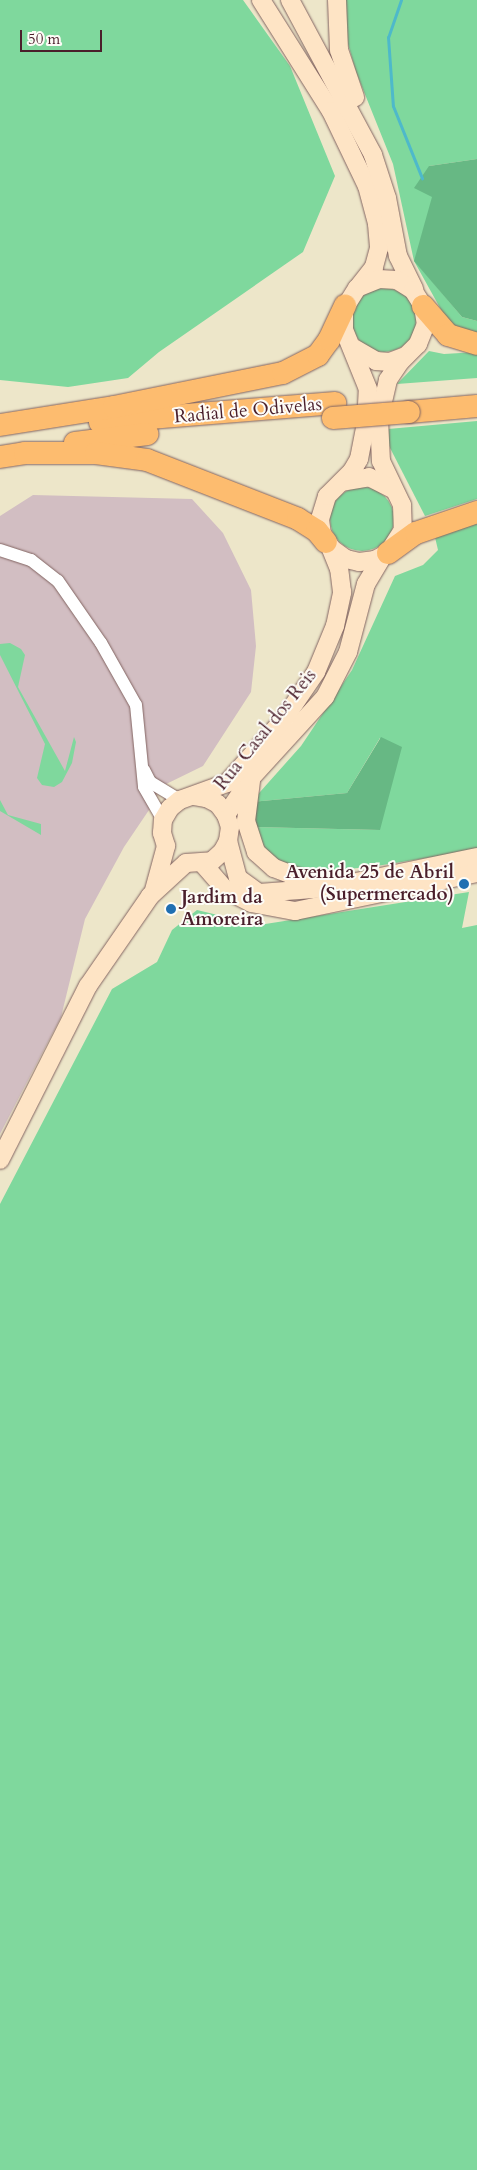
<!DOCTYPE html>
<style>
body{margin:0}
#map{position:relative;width:477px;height:2170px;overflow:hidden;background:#ede6c9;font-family:Cardo,serif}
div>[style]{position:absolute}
.industrial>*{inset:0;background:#d2bec2}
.green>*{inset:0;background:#7fd89d}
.round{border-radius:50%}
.forest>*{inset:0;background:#67b884}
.stream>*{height:3px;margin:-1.5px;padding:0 1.5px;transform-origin:1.5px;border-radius:1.5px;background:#4eb9ca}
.roads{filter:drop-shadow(0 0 1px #836562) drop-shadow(0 0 1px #836562)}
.street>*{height:12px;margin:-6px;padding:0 6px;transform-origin:6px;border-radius:6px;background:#fff}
.secondary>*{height:18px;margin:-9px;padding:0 9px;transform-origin:9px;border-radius:9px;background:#fee4c5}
.highway>*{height:22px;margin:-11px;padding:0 11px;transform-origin:11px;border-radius:11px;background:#fdbc6f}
.bridges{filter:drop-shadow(0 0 1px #836562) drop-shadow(0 0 1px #836562)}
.highway-bridge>*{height:22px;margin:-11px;padding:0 11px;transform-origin:11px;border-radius:11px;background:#fdbc6f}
.dots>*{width:14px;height:14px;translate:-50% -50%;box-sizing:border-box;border:2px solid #fdfcf7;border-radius:50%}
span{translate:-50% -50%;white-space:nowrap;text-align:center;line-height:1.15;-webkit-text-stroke:4px #fdfcf7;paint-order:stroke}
.street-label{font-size:19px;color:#4a1f2b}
.poi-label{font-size:19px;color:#4a1f2b;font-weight:700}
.right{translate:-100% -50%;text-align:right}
.left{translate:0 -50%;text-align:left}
.scale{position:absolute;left:20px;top:30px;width:82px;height:22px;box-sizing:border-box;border:2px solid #4a1f2b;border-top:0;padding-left:6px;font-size:15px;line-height:18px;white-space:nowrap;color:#4a1f2b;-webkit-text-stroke:4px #fdfcf7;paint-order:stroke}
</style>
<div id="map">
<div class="industrial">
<i style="clip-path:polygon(33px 495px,192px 499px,223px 533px,251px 590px,256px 646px,251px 692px,203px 766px,158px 788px,151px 807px,124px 847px,85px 919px,61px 1017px,0 1134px,0 516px)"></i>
</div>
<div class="green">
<i style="clip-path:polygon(0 0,243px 0,290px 66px,335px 176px,303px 252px,159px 352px,128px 378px,68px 387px,0 380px)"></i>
<i style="clip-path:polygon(346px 0,477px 0,477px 159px,429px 166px,433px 197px,415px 261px,462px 317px,477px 321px,477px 334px,456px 329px,444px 315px,414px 261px,393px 164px,356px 72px,346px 37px)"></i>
<i class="round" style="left:352px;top:288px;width:64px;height:64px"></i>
<i style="clip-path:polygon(429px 351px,444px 354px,477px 352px,477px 378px,397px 384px)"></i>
<i style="clip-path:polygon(477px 421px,477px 499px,425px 516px,388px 444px,388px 429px)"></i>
<i class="round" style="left:330px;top:487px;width:64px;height:64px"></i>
<i style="clip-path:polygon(477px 519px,477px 850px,370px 867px,300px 873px,268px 853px,253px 827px,380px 830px,380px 738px,347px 793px,251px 802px,301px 746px,352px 670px,395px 576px,423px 565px,438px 550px,434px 533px)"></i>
<i style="clip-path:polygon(10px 643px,21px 649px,25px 655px,18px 687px,65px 771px,74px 737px,76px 742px,72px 763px,62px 782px,54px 787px,42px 785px,37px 778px,45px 744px,0 655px,0 644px)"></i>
<i style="clip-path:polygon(0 800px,8px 815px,41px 824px,41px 835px,0 811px)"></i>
<i style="clip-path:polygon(469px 892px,462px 928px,477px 925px,477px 2170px,0 2170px,0 1204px,112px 989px,157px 962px,172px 930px,197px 910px,259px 925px)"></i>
</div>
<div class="forest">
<i style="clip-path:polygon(477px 159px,477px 321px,462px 317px,414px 261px,432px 197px,414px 188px,429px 166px)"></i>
<i style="clip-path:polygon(381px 737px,402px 747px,380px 830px,253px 827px,251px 802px,347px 793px)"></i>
</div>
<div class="stream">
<i style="left:401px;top:0;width:39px;rotate:109deg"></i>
<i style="left:388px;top:37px;width:69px;rotate:85.9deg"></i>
<i style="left:393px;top:106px;width:78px;rotate:68.1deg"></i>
</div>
<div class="roads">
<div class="street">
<i style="left:0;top:550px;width:33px;rotate:18deg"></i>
<i style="left:31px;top:560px;width:34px;rotate:38deg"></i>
<i style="left:58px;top:581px;width:75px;rotate:55.3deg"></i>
<i style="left:101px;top:643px;width:71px;rotate:60.6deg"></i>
<i style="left:136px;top:705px;width:82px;rotate:84.4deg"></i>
<i style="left:144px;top:787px;width:38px;rotate:60deg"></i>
<i style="left:144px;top:770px;width:13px;rotate:63deg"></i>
<i style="left:150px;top:782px;width:35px;rotate:31deg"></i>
</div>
<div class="secondary">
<i style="left:261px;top:0;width:131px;rotate:57.8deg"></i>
<i style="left:331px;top:111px;width:83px;rotate:64.4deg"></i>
<i style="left:367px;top:186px;width:39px;rotate:75deg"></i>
<i style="left:377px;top:224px;width:24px;rotate:85deg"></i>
<i style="left:379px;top:248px;width:20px;rotate:105deg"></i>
<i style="left:374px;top:267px;width:23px;rotate:128deg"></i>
<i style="left:290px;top:0;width:176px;rotate:61.8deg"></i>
<i style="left:373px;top:155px;width:45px;rotate:72deg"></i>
<i style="left:387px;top:198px;width:59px;rotate:79.3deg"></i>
<i style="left:398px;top:256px;width:37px;rotate:64deg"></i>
<i style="left:337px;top:0;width:50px;rotate:87.7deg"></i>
<i style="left:339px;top:50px;width:50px;rotate:71.2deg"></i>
<i style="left:379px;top:279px;width:18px;rotate:3deg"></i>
<i style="left:397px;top:280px;width:19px;rotate:32deg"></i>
<i style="left:413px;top:290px;width:19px;rotate:58deg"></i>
<i style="left:423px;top:306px;width:18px;rotate:81deg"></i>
<i style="left:426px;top:324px;width:22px;rotate:112deg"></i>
<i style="left:418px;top:344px;width:25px;rotate:135deg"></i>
<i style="left:400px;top:362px;width:22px;rotate:124deg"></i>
<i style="left:388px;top:380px;width:40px;rotate:103deg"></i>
<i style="left:379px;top:419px;width:42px;rotate:87.3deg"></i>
<i style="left:381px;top:461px;width:49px;rotate:64.5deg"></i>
<i style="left:402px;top:505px;width:25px;rotate:88deg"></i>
<i style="left:403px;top:530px;width:27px;rotate:123deg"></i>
<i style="left:388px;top:553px;width:15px;rotate:152deg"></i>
<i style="left:375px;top:560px;width:16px;rotate:173deg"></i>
<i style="left:359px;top:562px;width:13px;rotate:-167deg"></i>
<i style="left:346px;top:559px;width:17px;rotate:-144deg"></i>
<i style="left:332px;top:549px;width:18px;rotate:-124deg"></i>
<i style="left:322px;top:534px;width:15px;rotate:-98deg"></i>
<i style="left:320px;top:519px;width:24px;rotate:-73deg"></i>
<i style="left:327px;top:496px;width:35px;rotate:-45deg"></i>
<i style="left:352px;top:471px;width:14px;rotate:-60deg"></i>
<i style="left:359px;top:459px;width:36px;rotate:-79deg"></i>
<i style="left:366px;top:424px;width:35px;rotate:-87deg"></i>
<i style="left:368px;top:389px;width:64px;rotate:-112.1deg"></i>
<i style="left:344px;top:330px;width:21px;rotate:-90deg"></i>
<i style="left:344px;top:309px;width:25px;rotate:-58deg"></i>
<i style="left:357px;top:288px;width:24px;rotate:-22deg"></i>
<i style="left:352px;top:347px;width:28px;rotate:30deg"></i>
<i style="left:376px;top:361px;width:14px;rotate:4deg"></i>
<i style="left:390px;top:362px;width:17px;rotate:-21deg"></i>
<i style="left:342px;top:482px;width:27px;rotate:-10deg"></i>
<i style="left:369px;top:477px;width:28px;rotate:27deg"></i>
<i style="left:251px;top:781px;width:40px;rotate:97.1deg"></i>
<i style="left:246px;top:821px;width:33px;rotate:72deg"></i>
<i style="left:256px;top:852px;width:24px;rotate:42deg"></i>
<i style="left:274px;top:868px;width:48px;rotate:20.7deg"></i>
<i style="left:226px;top:815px;width:45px;rotate:-56deg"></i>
<i style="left:251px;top:778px;width:110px;rotate:-47.6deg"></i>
<i style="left:325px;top:697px;width:51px;rotate:-62.9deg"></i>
<i style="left:348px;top:652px;width:70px;rotate:-75.2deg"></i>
<i style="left:366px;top:584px;width:31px;rotate:-59deg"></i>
<i style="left:228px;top:841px;width:38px;rotate:75deg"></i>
<i style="left:238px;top:878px;width:26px;rotate:36deg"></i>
<i style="left:259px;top:893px;width:68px;rotate:-4.2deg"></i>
<i style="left:327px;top:888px;width:153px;rotate:-11.7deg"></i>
<i style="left:203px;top:864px;width:35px;rotate:49deg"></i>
<i style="left:226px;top:890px;width:28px;rotate:27deg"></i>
<i style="left:251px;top:903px;width:45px;rotate:10.3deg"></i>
<i style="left:295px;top:911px;width:186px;rotate:-11.8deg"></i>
<i style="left:154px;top:890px;width:46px;rotate:-74.7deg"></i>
<i style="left:166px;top:846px;width:14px;rotate:-107deg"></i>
<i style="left:162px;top:833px;width:13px;rotate:-86deg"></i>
<i style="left:163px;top:820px;width:14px;rotate:-60deg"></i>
<i style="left:170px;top:808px;width:13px;rotate:-39deg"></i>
<i style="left:180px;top:800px;width:50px;rotate:-19.9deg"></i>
<i style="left:227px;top:783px;width:86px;rotate:-48.3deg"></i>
<i style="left:284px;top:719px;width:57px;rotate:-55.8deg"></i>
<i style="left:316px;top:672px;width:50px;rotate:-67.6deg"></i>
<i style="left:335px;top:626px;width:35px;rotate:-78deg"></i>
<i style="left:342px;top:592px;width:23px;rotate:-97deg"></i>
<i style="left:339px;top:569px;width:24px;rotate:-112deg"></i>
<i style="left:0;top:1160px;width:195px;rotate:-63.2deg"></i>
<i style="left:88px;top:986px;width:109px;rotate:-55.4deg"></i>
<i style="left:150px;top:896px;width:49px;rotate:-42.5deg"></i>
<i style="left:186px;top:863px;width:26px;rotate:-4deg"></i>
<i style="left:212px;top:861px;width:13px;rotate:-42deg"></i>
<i style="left:222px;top:852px;width:13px;rotate:-61deg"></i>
<i style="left:228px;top:841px;width:14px;rotate:-82deg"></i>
<i style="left:230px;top:827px;width:13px;rotate:-108deg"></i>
<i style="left:226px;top:815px;width:14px;rotate:-126deg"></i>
<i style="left:218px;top:804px;width:13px;rotate:-153deg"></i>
<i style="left:206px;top:798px;width:13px;rotate:-171deg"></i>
</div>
<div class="highway">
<i style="left:423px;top:306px;width:38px;rotate:49deg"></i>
<i style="left:448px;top:335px;width:30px;rotate:17deg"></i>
<i style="left:409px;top:412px;width:68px;rotate:-5deg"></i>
<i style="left:100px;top:422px;width:236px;rotate:-4.6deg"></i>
<i style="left:0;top:425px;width:115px;rotate:-9deg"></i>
<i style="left:114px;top:407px;width:172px;rotate:-11.4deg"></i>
<i style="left:283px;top:373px;width:39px;rotate:-27deg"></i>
<i style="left:318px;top:355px;width:19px;rotate:-54deg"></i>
<i style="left:329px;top:340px;width:38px;rotate:-65deg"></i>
<i style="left:75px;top:443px;width:73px;rotate:-7.1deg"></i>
<i style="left:0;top:457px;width:25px;rotate:-9deg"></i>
<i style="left:25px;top:453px;width:71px"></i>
<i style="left:96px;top:453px;width:51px;rotate:7.8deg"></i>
<i style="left:147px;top:460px;width:162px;rotate:21.3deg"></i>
<i style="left:298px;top:519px;width:22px;rotate:32deg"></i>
<i style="left:317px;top:531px;width:14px;rotate:51deg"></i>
<i style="left:388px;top:553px;width:34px;rotate:-36deg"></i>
<i style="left:416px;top:533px;width:65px;rotate:-19deg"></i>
</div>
</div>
<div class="bridges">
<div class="highway-bridge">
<i style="left:333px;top:418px;width:76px;rotate:-4.5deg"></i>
</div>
</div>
<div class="dots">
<i style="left:464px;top:884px;background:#1f6fb2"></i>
<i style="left:171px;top:909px;background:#1f6fb2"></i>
</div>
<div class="street-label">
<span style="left:248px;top:411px;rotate:-5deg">Radial de Odivelas</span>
<span style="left:266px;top:730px;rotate:-51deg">Rua Casal dos Reis</span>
</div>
<div class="poi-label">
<span class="right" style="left:454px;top:884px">Avenida 25 de Abril<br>(Supermercado)</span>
<span class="left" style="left:181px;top:909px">Jardim da<br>Amoreira</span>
</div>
<div class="scale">50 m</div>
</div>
